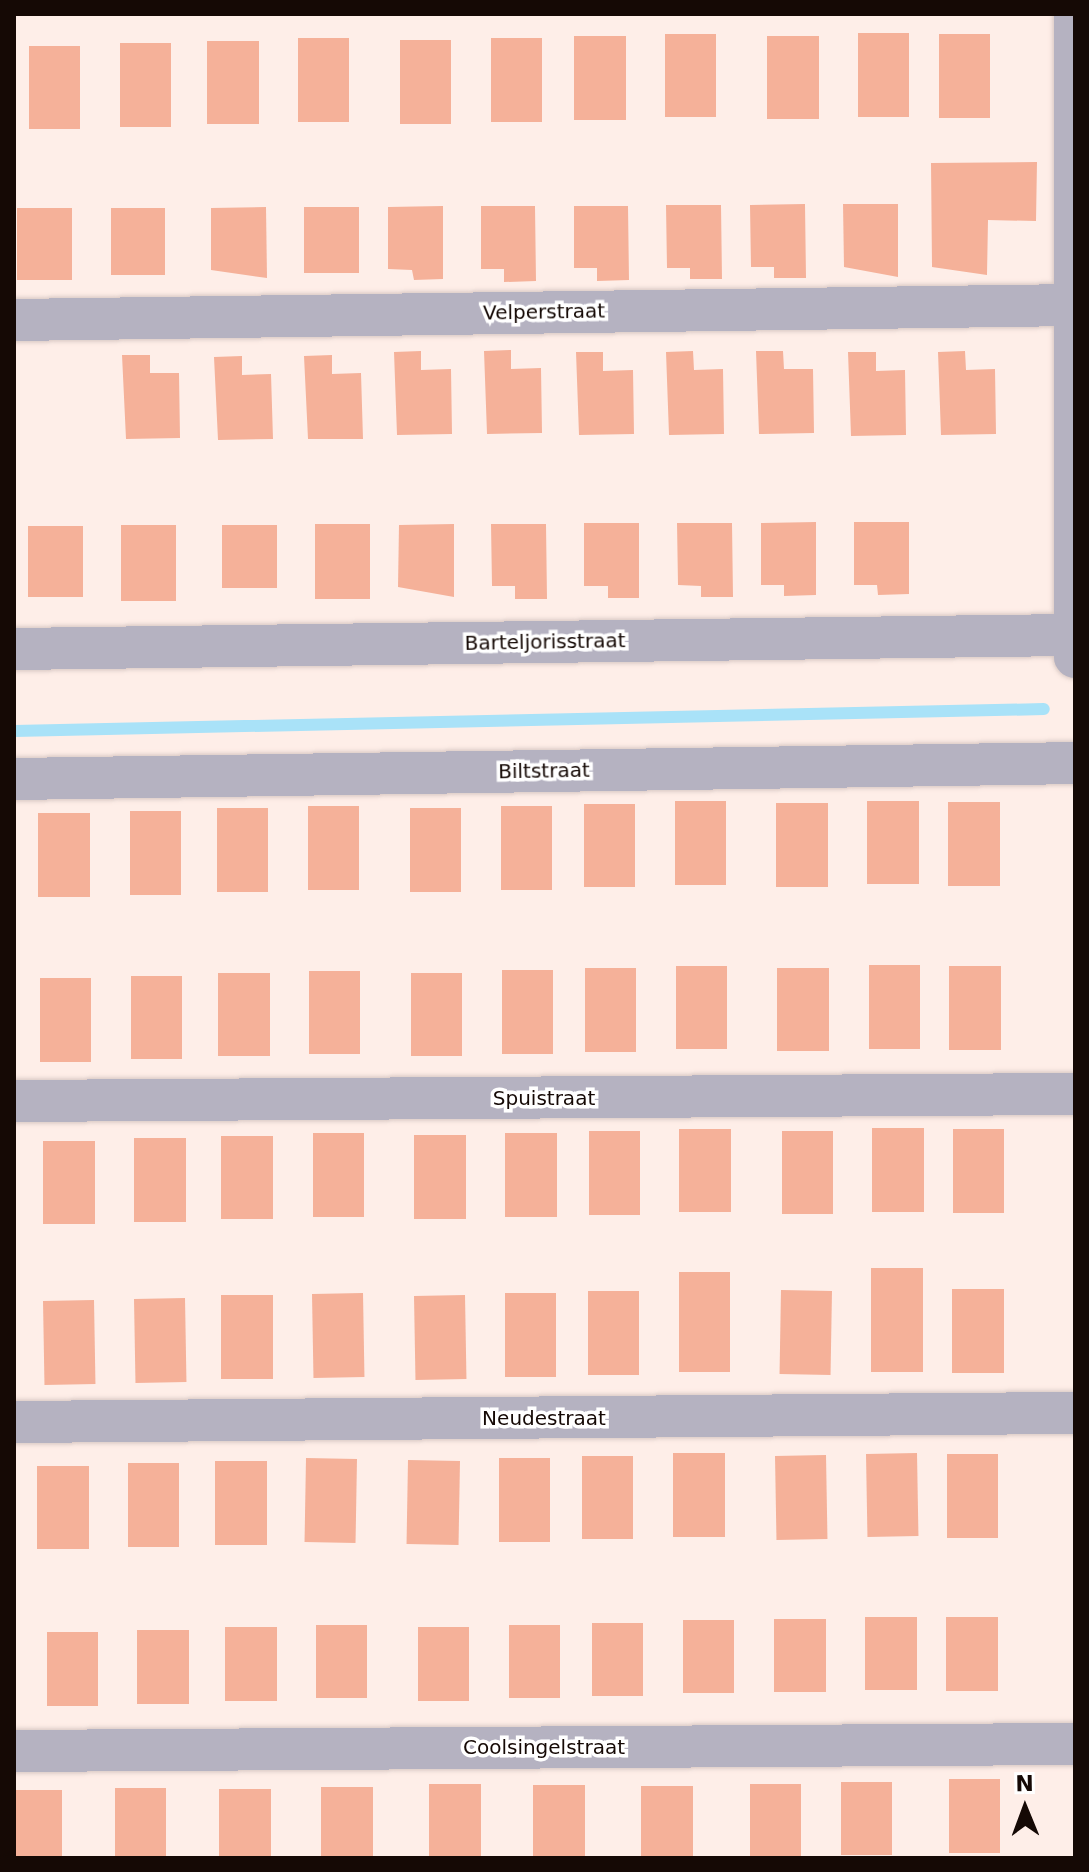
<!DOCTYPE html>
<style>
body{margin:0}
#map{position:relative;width:1089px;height:1872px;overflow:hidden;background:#feeee8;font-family:"DejaVu Sans",sans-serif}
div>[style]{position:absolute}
.stream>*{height:12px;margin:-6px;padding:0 6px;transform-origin:6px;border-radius:6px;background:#a9e2f8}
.building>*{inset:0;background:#f5b199;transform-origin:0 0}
.roads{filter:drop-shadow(0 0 2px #d9c9c4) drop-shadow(0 0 2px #d9c9c4)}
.street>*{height:42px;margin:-21px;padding:0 21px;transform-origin:21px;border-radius:21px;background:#b5b2c1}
span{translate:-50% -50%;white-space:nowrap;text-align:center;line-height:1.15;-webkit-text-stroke:7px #fff;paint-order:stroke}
.street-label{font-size:20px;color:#150905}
.frame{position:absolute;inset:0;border:16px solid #150905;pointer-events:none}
.north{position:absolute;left:985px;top:1768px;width:80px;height:80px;-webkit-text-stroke:6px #fff;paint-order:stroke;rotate:359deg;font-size:22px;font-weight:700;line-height:32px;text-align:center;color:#150905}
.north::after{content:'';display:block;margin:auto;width:28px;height:36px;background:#150905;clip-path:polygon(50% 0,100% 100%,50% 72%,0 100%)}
</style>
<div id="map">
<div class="stream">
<i style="left:14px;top:731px;width:1030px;rotate:-1.22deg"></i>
</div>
<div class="building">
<i style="left:858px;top:33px;width:51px;height:84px"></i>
<i style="left:665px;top:34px;width:51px;height:83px"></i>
<i style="left:939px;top:34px;width:51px;height:84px"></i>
<i style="left:574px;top:36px;width:52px;height:84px"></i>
<i style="left:767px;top:36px;width:52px;height:83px"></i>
<i style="left:298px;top:38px;width:51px;height:84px"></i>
<i style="left:491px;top:38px;width:51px;height:84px"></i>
<i style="left:400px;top:40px;width:51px;height:84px"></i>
<i style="left:207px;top:41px;width:52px;height:83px"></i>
<i style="left:120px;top:43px;width:51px;height:84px"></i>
<i style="left:29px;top:46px;width:51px;height:83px"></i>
<i style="clip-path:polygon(1037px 162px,1036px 221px,988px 220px,987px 275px,932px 267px,931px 163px)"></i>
<i style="clip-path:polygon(805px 204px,806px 278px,774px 278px,774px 267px,751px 267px,750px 205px)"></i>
<i style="clip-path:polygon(843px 204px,898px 204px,898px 277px,844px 267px)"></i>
<i style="clip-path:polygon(666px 205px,721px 205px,722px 279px,690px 279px,690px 268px,667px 268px)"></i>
<i style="clip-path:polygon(443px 206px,443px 279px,414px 280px,412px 270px,388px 269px,388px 207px)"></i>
<i style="clip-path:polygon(481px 206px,535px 206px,536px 281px,504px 282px,504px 269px,481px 269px)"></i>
<i style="clip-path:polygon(574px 206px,628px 206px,629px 280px,597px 281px,597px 268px,574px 268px)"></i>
<i style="clip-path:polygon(266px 207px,267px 278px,211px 270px,211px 208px)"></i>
<i style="left:304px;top:207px;width:55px;height:66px"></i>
<i style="left:72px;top:208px;width:72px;height:55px;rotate:90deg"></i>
<i style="left:111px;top:208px;width:54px;height:67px"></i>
<i style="clip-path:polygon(511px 350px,511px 369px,541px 368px,542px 433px,487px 434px,484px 351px)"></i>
<i style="clip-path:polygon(421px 351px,421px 370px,451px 369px,452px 434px,397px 435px,394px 352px)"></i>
<i style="clip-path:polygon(693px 351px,694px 370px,723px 369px,724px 434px,669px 435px,666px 352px)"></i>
<i style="clip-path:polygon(756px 351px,783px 351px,784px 369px,813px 369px,814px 433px,759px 434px)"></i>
<i style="clip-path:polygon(965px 351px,966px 370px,995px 369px,996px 434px,941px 435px,938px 352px)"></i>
<i style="clip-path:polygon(576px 352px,603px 352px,603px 371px,633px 370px,634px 434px,579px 435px)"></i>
<i style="clip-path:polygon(848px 352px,876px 352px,876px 371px,905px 370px,906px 435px,851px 436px)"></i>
<i style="clip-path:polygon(122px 355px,150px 355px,150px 373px,179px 373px,180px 438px,126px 439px)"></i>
<i style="clip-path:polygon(332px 355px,332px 374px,361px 373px,363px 439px,308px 439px,304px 356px)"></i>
<i style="clip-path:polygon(242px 356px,242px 375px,271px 374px,273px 439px,218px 440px,214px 357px)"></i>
<i style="clip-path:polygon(816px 522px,816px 595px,784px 596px,784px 585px,761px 585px,761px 523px)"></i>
<i style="clip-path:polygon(854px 522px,909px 522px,909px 594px,878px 595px,877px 585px,854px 585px)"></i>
<i style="clip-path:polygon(584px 523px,639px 523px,639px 598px,608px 598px,608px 586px,584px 586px)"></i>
<i style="clip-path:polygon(677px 523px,732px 523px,733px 597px,701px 597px,701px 586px,678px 585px)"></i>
<i style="left:370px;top:524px;width:75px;height:55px;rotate:90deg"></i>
<i style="clip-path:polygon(454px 524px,454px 597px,398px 587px,399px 525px)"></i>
<i style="clip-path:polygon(491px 524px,546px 524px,547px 599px,515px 599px,515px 586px,492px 586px)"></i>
<i style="left:176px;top:525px;width:76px;height:55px;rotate:90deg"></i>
<i style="left:222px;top:525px;width:55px;height:63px"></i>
<i style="left:83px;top:526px;width:71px;height:55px;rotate:90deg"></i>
<i style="left:675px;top:801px;width:51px;height:84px"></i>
<i style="left:867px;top:801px;width:52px;height:83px"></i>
<i style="left:948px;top:802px;width:52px;height:84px"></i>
<i style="left:776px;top:803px;width:52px;height:84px"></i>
<i style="left:584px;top:804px;width:51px;height:83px"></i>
<i style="left:308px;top:806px;width:51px;height:84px"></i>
<i style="left:501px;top:806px;width:51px;height:84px"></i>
<i style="left:217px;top:808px;width:51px;height:84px"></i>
<i style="left:410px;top:808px;width:51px;height:84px"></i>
<i style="left:130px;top:811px;width:51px;height:84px"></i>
<i style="left:38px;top:813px;width:52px;height:84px"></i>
<i style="left:869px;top:965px;width:51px;height:84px"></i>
<i style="left:676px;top:966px;width:51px;height:83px"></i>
<i style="left:1001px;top:966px;width:84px;height:52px;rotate:90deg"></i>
<i style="left:636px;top:968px;width:84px;height:51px;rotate:90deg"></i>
<i style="left:777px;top:968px;width:52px;height:83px"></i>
<i style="left:553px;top:970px;width:84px;height:51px;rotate:90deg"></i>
<i style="left:309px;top:971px;width:51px;height:83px"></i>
<i style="left:270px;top:973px;width:83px;height:52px;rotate:90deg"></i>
<i style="left:411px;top:973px;width:51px;height:83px"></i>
<i style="left:131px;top:976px;width:51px;height:83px"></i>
<i style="left:40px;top:978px;width:51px;height:84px"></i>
<i style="left:872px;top:1128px;width:52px;height:84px"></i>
<i style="left:679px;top:1129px;width:52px;height:83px"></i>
<i style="left:953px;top:1129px;width:51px;height:84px"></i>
<i style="left:589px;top:1131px;width:51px;height:84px"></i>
<i style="left:782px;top:1131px;width:51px;height:83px"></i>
<i style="left:313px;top:1133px;width:51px;height:84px"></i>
<i style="left:505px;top:1133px;width:52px;height:84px"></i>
<i style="left:414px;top:1135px;width:52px;height:84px"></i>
<i style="left:221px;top:1136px;width:52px;height:83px"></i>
<i style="left:134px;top:1138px;width:52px;height:84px"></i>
<i style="left:43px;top:1141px;width:52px;height:83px"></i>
<i style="left:871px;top:1268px;width:52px;height:104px"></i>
<i style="left:679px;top:1272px;width:51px;height:100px"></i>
<i style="left:952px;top:1289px;width:52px;height:84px"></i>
<i style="left:781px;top:1290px;width:51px;height:84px;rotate:1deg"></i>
<i style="left:588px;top:1291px;width:51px;height:84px"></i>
<i style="left:363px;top:1293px;width:84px;height:51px;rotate:89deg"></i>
<i style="left:505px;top:1293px;width:51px;height:84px"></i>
<i style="left:273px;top:1295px;width:84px;height:52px;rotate:90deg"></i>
<i style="left:465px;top:1295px;width:84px;height:51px;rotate:89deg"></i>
<i style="left:185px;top:1298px;width:84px;height:51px;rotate:89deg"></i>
<i style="left:94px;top:1300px;width:84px;height:51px;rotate:89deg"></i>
<i style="left:725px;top:1453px;width:84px;height:52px;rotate:90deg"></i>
<i style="left:917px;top:1453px;width:83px;height:51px;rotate:89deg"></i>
<i style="left:947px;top:1454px;width:51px;height:84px"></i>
<i style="left:826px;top:1455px;width:84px;height:51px;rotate:89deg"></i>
<i style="left:582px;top:1456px;width:51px;height:83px"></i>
<i style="left:306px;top:1458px;width:51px;height:84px;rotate:1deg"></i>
<i style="left:499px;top:1458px;width:51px;height:84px"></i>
<i style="left:408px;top:1460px;width:52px;height:84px;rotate:1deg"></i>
<i style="left:215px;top:1461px;width:52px;height:84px"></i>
<i style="left:128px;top:1463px;width:51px;height:84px"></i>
<i style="left:37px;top:1466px;width:52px;height:83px"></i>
<i style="left:865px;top:1617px;width:52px;height:73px"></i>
<i style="left:946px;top:1617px;width:52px;height:74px"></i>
<i style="left:774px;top:1619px;width:52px;height:73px"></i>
<i style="left:683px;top:1620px;width:51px;height:73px"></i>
<i style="left:592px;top:1623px;width:51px;height:73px"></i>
<i style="left:316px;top:1625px;width:51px;height:73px"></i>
<i style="left:509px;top:1625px;width:51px;height:73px"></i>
<i style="left:225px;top:1627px;width:52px;height:74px"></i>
<i style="left:418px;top:1627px;width:51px;height:74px"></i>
<i style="left:137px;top:1630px;width:52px;height:74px"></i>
<i style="left:47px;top:1632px;width:51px;height:74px"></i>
<i style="left:949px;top:1779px;width:51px;height:74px"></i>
<i style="left:841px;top:1782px;width:51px;height:73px"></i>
<i style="left:481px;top:1784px;width:74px;height:52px;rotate:90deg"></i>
<i style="left:801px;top:1784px;width:74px;height:51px;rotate:90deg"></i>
<i style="left:533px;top:1785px;width:52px;height:73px"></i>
<i style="left:641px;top:1786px;width:52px;height:72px"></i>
<i style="left:321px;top:1787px;width:52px;height:71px"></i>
<i style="left:115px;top:1788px;width:51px;height:70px"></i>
<i style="left:219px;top:1789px;width:52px;height:69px"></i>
<i style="left:62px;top:1790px;width:68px;height:48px;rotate:90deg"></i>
</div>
<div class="roads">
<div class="street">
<i style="left:1075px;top:14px;width:643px;rotate:90deg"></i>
<i style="left:14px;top:320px;width:1061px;rotate:-0.81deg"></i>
<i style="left:14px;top:649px;width:1061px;rotate:-0.76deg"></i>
<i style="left:14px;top:779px;width:1061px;rotate:-0.86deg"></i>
<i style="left:14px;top:1101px;width:1061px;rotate:-0.38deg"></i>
<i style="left:14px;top:1422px;width:1061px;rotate:-0.49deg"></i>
<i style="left:14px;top:1751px;width:1061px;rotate:-0.38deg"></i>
</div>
</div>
<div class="street-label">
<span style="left:544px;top:312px;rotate:-1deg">Velperstraat</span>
<span style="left:545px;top:642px;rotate:-1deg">Barteljorisstraat</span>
<span style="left:544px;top:771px;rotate:-1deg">Biltstraat</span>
<span style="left:544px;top:1098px">Spuistraat</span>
<span style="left:544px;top:1418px">Neudestraat</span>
<span style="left:544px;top:1747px">Coolsingelstraat</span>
</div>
<div class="frame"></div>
<div class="north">N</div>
</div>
